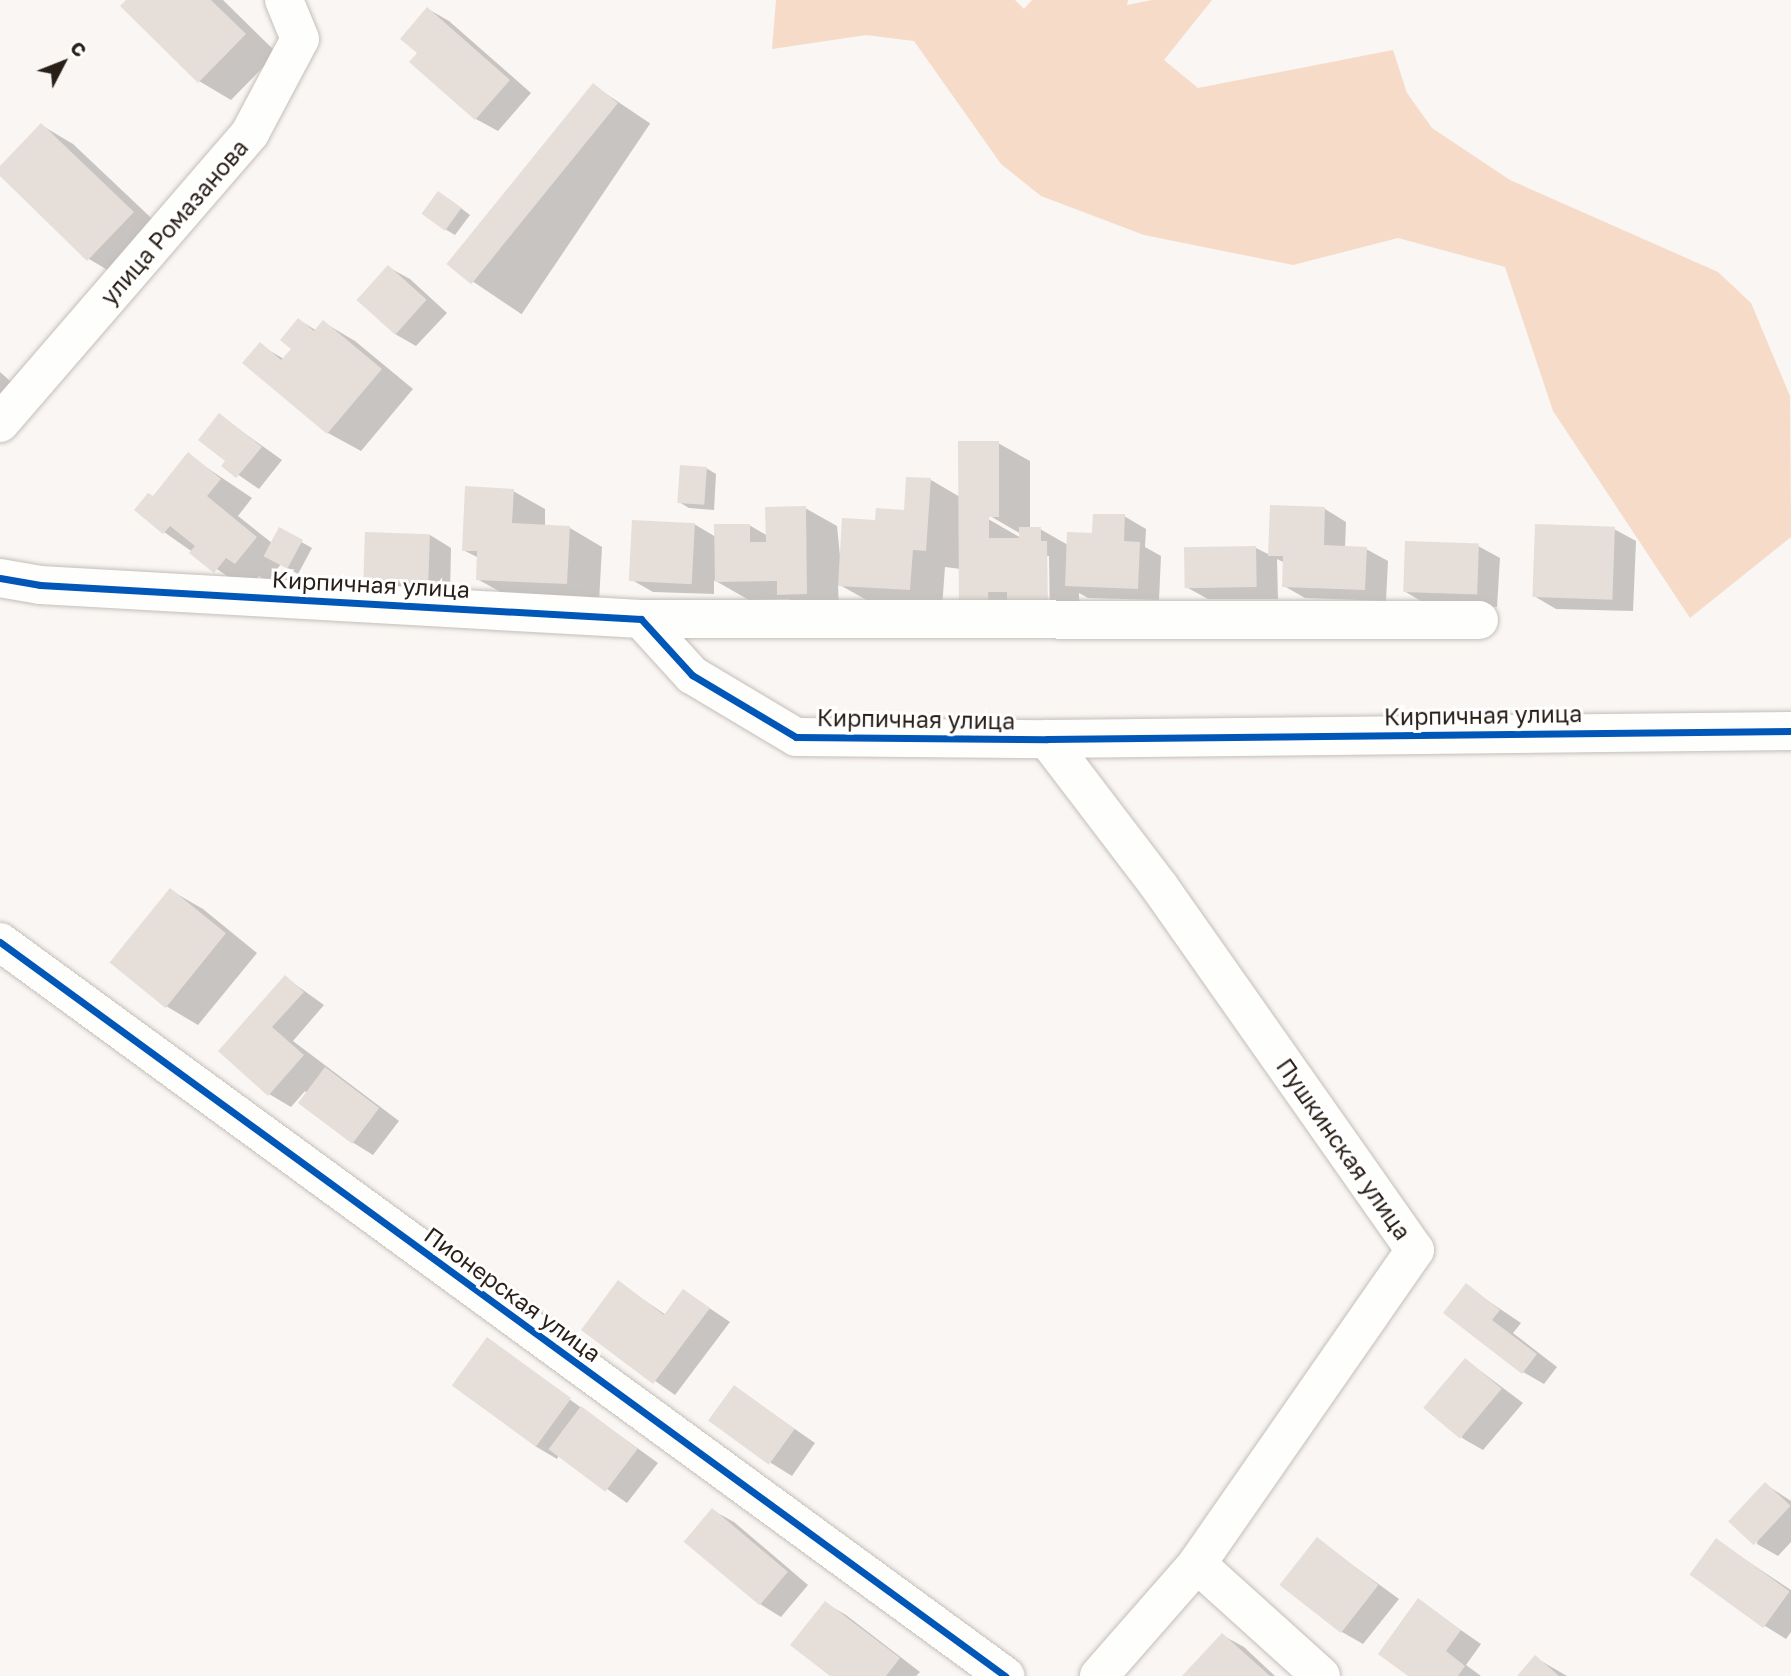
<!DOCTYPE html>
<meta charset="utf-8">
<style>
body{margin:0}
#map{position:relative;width:1791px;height:1676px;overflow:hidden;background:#f9f6f3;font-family:"Golos Text",sans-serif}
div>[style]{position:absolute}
.green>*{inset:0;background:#f6dbc8}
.shadow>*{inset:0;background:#0003;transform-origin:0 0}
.building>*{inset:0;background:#e6ded9;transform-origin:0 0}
.roads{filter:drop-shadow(0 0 2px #c5beb9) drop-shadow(0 0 2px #c5beb9)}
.minor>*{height:38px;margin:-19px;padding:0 19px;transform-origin:19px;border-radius:19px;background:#fefefd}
.cycleway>*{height:7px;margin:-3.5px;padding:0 3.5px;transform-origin:3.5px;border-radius:3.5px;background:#0057b8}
span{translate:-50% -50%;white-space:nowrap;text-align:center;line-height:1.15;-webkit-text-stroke:6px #fff;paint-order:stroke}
.street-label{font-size:23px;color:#291f17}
.north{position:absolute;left:28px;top:28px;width:70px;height:70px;-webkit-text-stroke:5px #fff;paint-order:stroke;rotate:48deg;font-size:19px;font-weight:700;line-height:28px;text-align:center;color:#291f17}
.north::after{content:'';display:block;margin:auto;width:24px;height:32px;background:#291f17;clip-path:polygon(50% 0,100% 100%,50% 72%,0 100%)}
</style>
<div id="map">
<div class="green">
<i style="clip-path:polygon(776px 0,1015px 0,1024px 9px,1032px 0,1128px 0,1127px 5px,1152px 0,1212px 0,1164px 60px,1198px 88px,1393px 50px,1407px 93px,1432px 128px,1510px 180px,1718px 272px,1751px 303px,1790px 396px,1791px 537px,1690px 618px,1553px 411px,1505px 267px,1398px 238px,1293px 265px,1144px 235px,1041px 196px,1001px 164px,914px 41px,866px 35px,772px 49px)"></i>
</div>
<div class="shadow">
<i style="clip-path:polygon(129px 0,223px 0,277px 53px,231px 100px,199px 81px)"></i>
<i style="clip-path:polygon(428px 9px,449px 21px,531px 93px,498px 131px,476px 119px,412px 62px,419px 53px)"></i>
<i style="left:593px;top:85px;width:69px;height:230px;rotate:34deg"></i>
<i style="clip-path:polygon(41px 125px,73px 144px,165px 231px,121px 278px,89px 259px,0 174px,0 168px)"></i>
<i style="clip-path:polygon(449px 199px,470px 215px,455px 235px,445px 229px)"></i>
<i style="clip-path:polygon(388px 267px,410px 279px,447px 313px,416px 346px,395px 334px)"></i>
<i style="clip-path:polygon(299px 320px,317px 331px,323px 322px,355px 341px,413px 389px,361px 451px,328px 433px,245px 363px,260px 345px,284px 359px,293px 348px)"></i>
<i style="clip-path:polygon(0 372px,28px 397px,0 428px)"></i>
<i style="clip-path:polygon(219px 415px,282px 460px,259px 489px,224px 465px,227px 460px)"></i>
<i style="clip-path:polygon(evenodd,998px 443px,1030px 461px,1030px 529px,1040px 529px,1068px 545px,1124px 516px,1146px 529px,1145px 547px,1161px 556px,1159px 600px,1088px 598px,1079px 593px,1080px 631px,961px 614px,961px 569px,945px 567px,942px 608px,872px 603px,838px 584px,839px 612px,811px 612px,788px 599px,749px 600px,714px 580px,714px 594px,653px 592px,632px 580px,694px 524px,716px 537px,749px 525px,768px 536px,805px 508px,837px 526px,841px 566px,877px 522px,906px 512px,931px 480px,960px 497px,998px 443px,985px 513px,1021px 534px,1021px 538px,983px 516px,985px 513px,998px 443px,1046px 556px,1049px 556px,1050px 622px,1046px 622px,1046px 556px)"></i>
<i style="clip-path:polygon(188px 455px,252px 498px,238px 516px,272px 543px,280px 530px,312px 548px,298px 574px,281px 564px,268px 581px,259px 576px,247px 590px,164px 532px,154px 498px)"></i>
<i style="clip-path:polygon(706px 468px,716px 474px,714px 510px,689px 508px,679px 502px)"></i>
<i style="clip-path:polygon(513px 491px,545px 509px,545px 527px,570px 528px,602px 547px,599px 602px,510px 597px,477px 579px,479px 558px,463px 550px)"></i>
<i style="clip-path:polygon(1325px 509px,1346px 522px,1345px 548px,1366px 549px,1388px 561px,1386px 601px,1305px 598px,1284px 586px,1285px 563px,1277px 559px,1278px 599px,1208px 599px,1186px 587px,1256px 548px,1270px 555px)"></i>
<i style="clip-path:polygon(1614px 529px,1636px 541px,1633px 611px,1556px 609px,1534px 596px)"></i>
<i style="clip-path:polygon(430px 535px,451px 548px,450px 593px,387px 592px,366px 580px)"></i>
<i style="clip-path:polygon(1478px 546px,1500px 558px,1497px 607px,1426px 604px,1404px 591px)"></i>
<i style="clip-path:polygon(170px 890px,203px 909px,257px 953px,198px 1025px,166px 1006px)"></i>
<i style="clip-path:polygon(285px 977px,324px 1005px,293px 1041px,399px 1121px,373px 1155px,352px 1142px,305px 1091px,291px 1107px,269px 1094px,220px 1051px)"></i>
<i style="clip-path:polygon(619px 1283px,666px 1315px,684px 1291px,730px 1322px,675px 1395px,583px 1330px)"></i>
<i style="clip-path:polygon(1466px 1286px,1521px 1323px,1513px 1333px,1557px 1367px,1544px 1384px,1523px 1372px)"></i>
<i style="clip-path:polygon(487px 1340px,658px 1463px,627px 1503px,559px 1455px,557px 1459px,535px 1446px)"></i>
<i style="clip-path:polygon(1466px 1360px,1523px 1403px,1483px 1450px,1462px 1438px)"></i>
<i style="clip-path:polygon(734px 1387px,815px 1443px,792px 1476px,771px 1463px)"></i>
<i style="clip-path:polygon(1765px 1484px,1791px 1501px,1791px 1542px,1778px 1556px,1757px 1544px)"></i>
<i style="clip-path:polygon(712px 1510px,734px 1522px,808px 1585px,781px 1617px,760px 1604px)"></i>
<i style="clip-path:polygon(1318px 1540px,1399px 1599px,1363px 1644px,1342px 1632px)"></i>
<i style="clip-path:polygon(1717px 1541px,1791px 1590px,1791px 1632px,1786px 1639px,1765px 1626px)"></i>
<i style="clip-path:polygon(1419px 1601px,1481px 1644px,1466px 1665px,1481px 1676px,1411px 1676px)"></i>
<i style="clip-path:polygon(825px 1603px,846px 1615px,920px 1672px,916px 1676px,833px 1676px)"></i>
<i style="clip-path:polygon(1222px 1635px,1244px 1647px,1275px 1676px,1185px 1676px)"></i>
<i style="clip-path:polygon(1536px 1658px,1567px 1676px,1520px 1676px)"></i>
</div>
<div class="building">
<i style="clip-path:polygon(126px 0,211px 0,246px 34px,198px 83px,120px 6px)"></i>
<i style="clip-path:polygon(427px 7px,510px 80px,475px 120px,409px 62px,417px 53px,400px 39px)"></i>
<i style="left:593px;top:83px;width:32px;height:233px;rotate:39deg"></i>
<i style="clip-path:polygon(41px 123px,134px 212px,87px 261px,0 176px,0 166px)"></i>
<i style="left:438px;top:191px;width:29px;height:28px;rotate:36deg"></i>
<i style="left:388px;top:265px;width:52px;height:47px;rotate:42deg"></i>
<i style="clip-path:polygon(298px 318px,314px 331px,323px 320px,382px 369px,327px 434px,242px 363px,260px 342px,281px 360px,291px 349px,280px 340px)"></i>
<i style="clip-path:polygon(219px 413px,262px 447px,236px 478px,221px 466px,225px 461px,198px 440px)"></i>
<i style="clip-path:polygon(958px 441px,999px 441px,999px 517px,989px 517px,989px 538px,1019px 538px,1019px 527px,1041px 527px,1041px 541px,1047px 541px,1048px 613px,1007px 613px,1007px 592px,988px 592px,989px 615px,959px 615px)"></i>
<i style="clip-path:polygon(188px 452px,221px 479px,207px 496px,257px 537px,235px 564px,226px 558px,214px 573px,189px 553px,195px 546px,170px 526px,163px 534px,134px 510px,148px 493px,153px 496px)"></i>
<i style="left:680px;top:465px;width:27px;height:38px;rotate:4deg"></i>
<i style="clip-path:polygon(906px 477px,931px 478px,926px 551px,913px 550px,910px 590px,838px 586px,842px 518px,875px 520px,876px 508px,904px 510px)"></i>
<i style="clip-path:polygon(465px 486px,514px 489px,512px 523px,570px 526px,567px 584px,476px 580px,477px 551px,462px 551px)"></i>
<i style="clip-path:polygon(1270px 505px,1325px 507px,1324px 545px,1367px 547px,1365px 590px,1282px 587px,1283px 556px,1268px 556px)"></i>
<i style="clip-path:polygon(806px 506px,807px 594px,777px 595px,777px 581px,715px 582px,714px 524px,750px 524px,750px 542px,766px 542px,765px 507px)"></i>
<i style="clip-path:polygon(1093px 514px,1125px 514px,1124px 541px,1140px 542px,1138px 589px,1065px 586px,1067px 532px,1092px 533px)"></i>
<i style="left:632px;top:520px;width:63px;height:61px;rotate:3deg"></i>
<i style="left:1535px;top:524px;width:80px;height:73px;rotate:2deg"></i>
<i style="left:279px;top:527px;width:27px;height:33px;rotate:28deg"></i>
<i style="left:365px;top:532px;width:65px;height:49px;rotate:2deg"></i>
<i style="left:1405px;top:541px;width:74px;height:51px;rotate:2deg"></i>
<i style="left:1256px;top:546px;width:41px;height:72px;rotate:89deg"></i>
<i style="left:170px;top:888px;width:72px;height:96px;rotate:39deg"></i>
<i style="clip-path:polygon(285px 975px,304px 992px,272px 1027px,304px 1055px,268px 1096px,218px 1051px)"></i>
<i style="left:325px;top:1067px;width:68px;height:45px;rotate:37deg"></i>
<i style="clip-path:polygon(618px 1280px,664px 1315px,683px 1289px,710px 1308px,653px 1384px,581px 1330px)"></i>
<i style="clip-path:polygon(1466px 1283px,1500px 1310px,1492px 1320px,1537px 1354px,1522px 1374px,1443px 1313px)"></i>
<i style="left:487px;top:1337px;width:104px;height:60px;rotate:36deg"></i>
<i style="left:1465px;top:1358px;width:48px;height:65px;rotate:40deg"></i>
<i style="left:734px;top:1385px;width:75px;height:44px;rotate:36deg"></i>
<i style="left:581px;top:1406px;width:71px;height:54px;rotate:37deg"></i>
<i style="left:1765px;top:1482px;width:35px;height:54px;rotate:43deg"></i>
<i style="left:712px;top:1508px;width:99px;height:44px;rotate:40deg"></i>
<i style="left:1317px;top:1537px;width:78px;height:61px;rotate:38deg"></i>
<i style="left:1716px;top:1538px;width:91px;height:45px;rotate:36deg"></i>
<i style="clip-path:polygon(1418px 1598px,1461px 1630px,1446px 1651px,1465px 1666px,1458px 1676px,1408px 1676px,1378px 1654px)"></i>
<i style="clip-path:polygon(825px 1601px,900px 1658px,886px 1676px,830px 1676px,790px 1645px)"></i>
<i style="clip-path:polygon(1222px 1633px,1270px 1676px,1182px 1676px)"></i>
<i style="clip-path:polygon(1535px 1655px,1559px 1676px,1517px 1676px)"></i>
</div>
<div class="roads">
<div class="minor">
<i style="left:0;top:423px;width:383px;rotate:-49.2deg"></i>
<i style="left:250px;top:133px;width:106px;rotate:-62deg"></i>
<i style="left:300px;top:39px;width:42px;rotate:-112.3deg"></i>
<i style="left:0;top:578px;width:41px;rotate:9.9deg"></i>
<i style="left:40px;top:585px;width:602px;rotate:3.24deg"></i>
<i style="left:641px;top:619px;width:76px;rotate:47.7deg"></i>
<i style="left:692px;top:675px;width:121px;rotate:30.8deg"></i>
<i style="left:796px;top:737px;width:251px;rotate:0.5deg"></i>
<i style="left:1047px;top:739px;width:744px;rotate:-0.62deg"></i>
<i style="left:641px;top:619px;width:838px;rotate:0.07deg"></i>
<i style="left:1047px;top:739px;width:185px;rotate:52.7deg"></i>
<i style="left:1159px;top:886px;width:445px;rotate:54.9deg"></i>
<i style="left:1415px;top:1250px;width:382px;rotate:124.8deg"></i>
<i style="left:1197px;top:1564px;width:149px;rotate:131.2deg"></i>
<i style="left:0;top:942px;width:1245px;rotate:36.14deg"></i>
<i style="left:1197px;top:1564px;width:167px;rotate:42.1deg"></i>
</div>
</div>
<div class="cycleway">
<i style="left:0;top:578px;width:41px;rotate:9.9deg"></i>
<i style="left:40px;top:585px;width:602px;rotate:3.24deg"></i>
<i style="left:641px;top:619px;width:76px;rotate:47.7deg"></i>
<i style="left:692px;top:675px;width:121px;rotate:30.8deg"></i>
<i style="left:796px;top:737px;width:251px;rotate:0.5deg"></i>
<i style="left:1047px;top:739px;width:744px;rotate:-0.62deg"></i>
<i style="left:0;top:942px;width:1245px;rotate:36.14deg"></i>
</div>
<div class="street-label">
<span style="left:174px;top:222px;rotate:-49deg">улица Ромазанова</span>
<span style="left:371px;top:584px;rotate:3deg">Кирпичная улица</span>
<span style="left:1483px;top:715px;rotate:-1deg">Кирпичная улица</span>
<span style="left:916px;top:719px;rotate:1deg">Кирпичная улица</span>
<span style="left:1344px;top:1149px;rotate:55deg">Пушкинская улица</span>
<span style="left:513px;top:1294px;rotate:36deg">Пионерская улица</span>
</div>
<div class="north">С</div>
</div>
